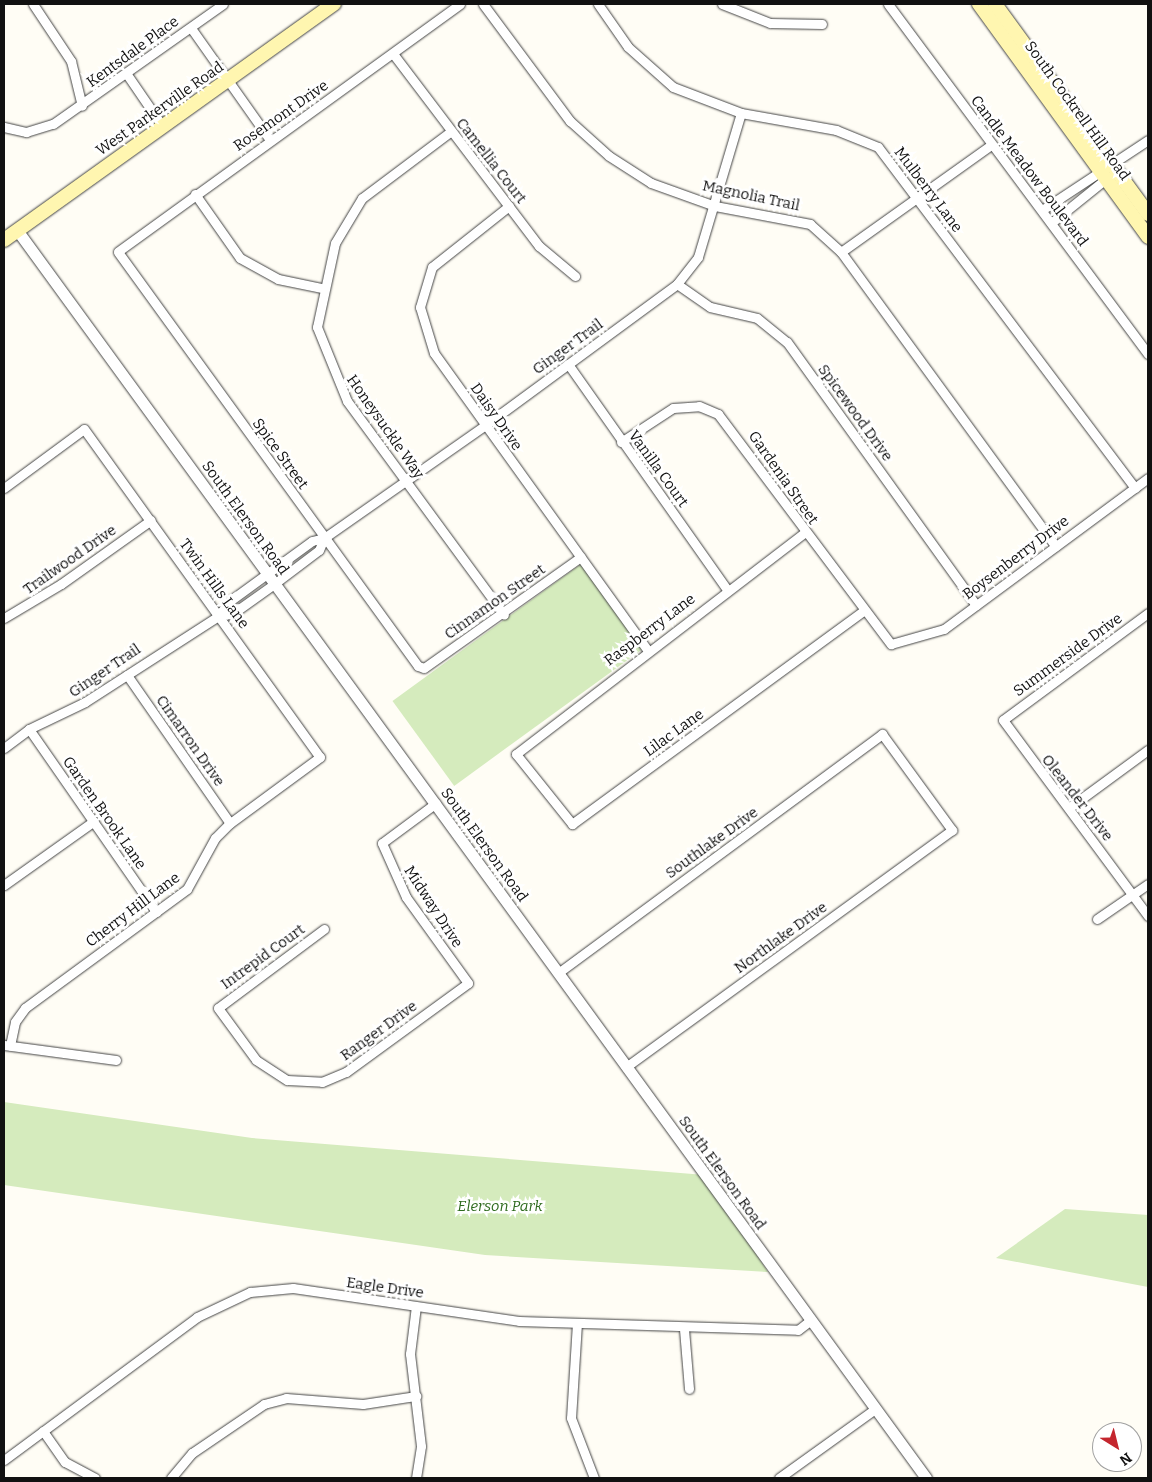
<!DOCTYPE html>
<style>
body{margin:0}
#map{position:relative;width:1152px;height:1482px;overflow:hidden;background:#fffdf5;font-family:Bitter,serif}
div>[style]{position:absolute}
.green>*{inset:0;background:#d5ebbd;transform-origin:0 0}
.roads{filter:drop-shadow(0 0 1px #444) drop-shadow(0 0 1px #444)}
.minor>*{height:9px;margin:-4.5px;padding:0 4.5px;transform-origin:4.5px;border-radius:4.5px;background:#fff}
.tertiary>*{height:11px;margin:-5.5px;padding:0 5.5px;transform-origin:5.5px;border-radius:5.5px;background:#fff}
.secondary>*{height:14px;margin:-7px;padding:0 7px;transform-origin:7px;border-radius:7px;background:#fff6b0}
span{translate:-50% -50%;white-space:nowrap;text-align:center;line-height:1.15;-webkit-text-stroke:5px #fff;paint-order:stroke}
.street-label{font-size:15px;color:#111}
.park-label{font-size:15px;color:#2f6b1f;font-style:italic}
.frame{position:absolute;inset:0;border:5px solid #111;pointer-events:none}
.north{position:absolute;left:1092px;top:1422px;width:50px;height:50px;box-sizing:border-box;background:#fff;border:1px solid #a0a0a0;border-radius:50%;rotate:144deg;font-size:14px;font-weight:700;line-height:20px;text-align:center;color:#111}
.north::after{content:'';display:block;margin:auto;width:18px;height:22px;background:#c4262e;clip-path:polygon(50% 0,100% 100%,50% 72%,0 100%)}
</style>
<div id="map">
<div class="green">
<i style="left:581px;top:564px;width:105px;height:233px;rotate:54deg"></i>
<i style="clip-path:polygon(4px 1102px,252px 1138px,705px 1175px,768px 1272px,485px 1255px,4px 1185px)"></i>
<i style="clip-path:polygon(1065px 1209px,1148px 1215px,1148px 1287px,996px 1258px)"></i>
</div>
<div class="roads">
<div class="minor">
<i style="left:33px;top:4px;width:69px;rotate:56.3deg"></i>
<i style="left:71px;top:61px;width:46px;rotate:76.3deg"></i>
<i style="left:460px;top:4px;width:422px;rotate:144.1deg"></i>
<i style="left:118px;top:252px;width:511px;rotate:54.07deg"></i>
<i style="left:418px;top:666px;width:6px;rotate:18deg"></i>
<i style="left:424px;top:668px;width:192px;rotate:-35.3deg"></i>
<i style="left:483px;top:4px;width:146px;rotate:53.4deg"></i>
<i style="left:570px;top:121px;width:52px;rotate:41.9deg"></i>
<i style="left:609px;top:156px;width:50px;rotate:32.7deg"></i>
<i style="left:651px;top:183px;width:68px;rotate:19.8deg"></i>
<i style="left:715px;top:206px;width:97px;rotate:10.7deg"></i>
<i style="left:810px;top:224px;width:42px;rotate:42.1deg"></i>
<i style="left:841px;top:252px;width:364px;rotate:53.9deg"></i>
<i style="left:598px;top:4px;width:52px;rotate:55.1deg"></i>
<i style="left:628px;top:47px;width:60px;rotate:41.6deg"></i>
<i style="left:673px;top:87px;width:73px;rotate:20.9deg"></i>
<i style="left:741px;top:113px;width:97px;rotate:10.1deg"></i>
<i style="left:836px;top:130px;width:45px;rotate:22deg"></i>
<i style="left:878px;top:147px;width:427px;rotate:53deg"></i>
<i style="left:722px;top:4px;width:52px;rotate:21.6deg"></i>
<i style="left:770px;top:23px;width:52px;rotate:1.1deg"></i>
<i style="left:888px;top:4px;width:436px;rotate:53.4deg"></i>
<i style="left:191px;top:28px;width:137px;rotate:54.8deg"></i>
<i style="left:394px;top:55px;width:240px;rotate:52.8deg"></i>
<i style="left:539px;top:246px;width:47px;rotate:39.8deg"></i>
<i style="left:126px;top:73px;width:65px;rotate:55.6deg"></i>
<i style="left:4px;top:127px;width:23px;rotate:13deg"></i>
<i style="left:26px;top:132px;width:28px;rotate:-17deg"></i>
<i style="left:53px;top:124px;width:208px;rotate:-35.2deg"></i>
<i style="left:450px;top:132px;width:110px;rotate:143.1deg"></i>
<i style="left:362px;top:198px;width:52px;rotate:121deg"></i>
<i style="left:335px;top:243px;width:86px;rotate:102.1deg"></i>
<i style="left:317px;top:327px;width:80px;rotate:67.9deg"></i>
<i style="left:347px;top:401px;width:265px;rotate:53.7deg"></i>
<i style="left:195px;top:194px;width:78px;rotate:54.9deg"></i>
<i style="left:240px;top:258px;width:43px;rotate:28.9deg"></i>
<i style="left:278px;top:279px;width:45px;rotate:11.6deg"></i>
<i style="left:509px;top:206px;width:98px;rotate:141.6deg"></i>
<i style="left:432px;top:267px;width:42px;rotate:106.7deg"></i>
<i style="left:420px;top:307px;width:48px;rotate:73.1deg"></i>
<i style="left:434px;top:353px;width:365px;rotate:54.3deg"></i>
<i style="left:1042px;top:210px;width:127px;rotate:-33.4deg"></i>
<i style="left:1051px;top:223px;width:73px;rotate:-38.9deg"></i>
<i style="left:841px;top:252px;width:184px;rotate:-35.5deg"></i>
<i style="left:677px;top:284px;width:40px;rotate:34.9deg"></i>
<i style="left:710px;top:307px;width:48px;rotate:13.2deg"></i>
<i style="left:757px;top:318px;width:38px;rotate:39deg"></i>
<i style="left:787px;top:342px;width:324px;rotate:54.3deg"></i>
<i style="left:568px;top:364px;width:276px;rotate:54.8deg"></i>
<i style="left:621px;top:442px;width:62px;rotate:-33.2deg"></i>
<i style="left:673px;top:408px;width:26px;rotate:-4deg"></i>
<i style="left:699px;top:406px;width:21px;rotate:23deg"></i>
<i style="left:718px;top:414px;width:288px;rotate:53.1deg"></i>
<i style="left:891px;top:644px;width:55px;rotate:-15.8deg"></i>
<i style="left:944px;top:629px;width:254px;rotate:-36.5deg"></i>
<i style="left:4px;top:488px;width:99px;rotate:-36.4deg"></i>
<i style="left:84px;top:429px;width:404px;rotate:54.3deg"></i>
<i style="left:320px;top:757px;width:112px;rotate:143.7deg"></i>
<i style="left:230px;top:823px;width:21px;rotate:135deg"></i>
<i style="left:215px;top:838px;width:58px;rotate:118.8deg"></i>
<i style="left:187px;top:889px;width:201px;rotate:143.7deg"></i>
<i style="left:25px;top:1008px;width:17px;rotate:126deg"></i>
<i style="left:15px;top:1022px;width:24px;rotate:102deg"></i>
<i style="left:804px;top:533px;width:363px;rotate:142.5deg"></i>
<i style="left:516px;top:754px;width:90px;rotate:51.3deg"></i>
<i style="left:572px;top:824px;width:361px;rotate:-36.2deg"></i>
<i style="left:1148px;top:613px;width:180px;rotate:143.6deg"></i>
<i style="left:1003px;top:720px;width:244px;rotate:53.5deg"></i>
<i style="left:220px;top:615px;width:12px;rotate:-5deg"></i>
<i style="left:232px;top:614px;width:52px;rotate:-35.5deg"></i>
<i style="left:274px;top:584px;width:56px;rotate:-37.1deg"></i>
<i style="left:319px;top:550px;width:13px;rotate:-67deg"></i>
<i style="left:4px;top:618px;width:66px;rotate:-30.8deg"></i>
<i style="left:61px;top:584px;width:110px;rotate:-35.4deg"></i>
<i style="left:127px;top:675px;width:180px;rotate:55.2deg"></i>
<i style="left:29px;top:729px;width:223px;rotate:55.2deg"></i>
<i style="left:4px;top:748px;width:31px;rotate:-37deg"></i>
<i style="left:29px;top:729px;width:62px;rotate:-25.7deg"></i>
<i style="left:85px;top:702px;width:161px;rotate:-32.8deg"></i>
<i style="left:220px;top:615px;width:14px;rotate:-60deg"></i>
<i style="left:227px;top:603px;width:105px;rotate:-36.1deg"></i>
<i style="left:312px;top:541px;width:12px;rotate:-14deg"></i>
<i style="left:324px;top:538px;width:195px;rotate:-35deg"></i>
<i style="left:484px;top:426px;width:240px;rotate:-36.3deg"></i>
<i style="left:677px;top:284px;width:34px;rotate:-52deg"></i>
<i style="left:698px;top:257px;width:150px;rotate:-73.4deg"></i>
<i style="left:1070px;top:807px;width:97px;rotate:-36.2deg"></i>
<i style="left:4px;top:885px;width:110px;rotate:-35.4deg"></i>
<i style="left:1097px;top:919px;width:62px;rotate:-34.5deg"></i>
<i style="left:324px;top:929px;width:132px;rotate:143.3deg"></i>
<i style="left:218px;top:1008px;width:64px;rotate:53.8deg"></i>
<i style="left:256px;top:1060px;width:37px;rotate:33deg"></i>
<i style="left:287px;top:1080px;width:35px;rotate:3deg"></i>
<i style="left:322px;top:1082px;width:26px;rotate:-23deg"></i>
<i style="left:346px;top:1072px;width:151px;rotate:-36.1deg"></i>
<i style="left:468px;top:983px;width:106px;rotate:-125.8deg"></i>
<i style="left:406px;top:897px;width:59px;rotate:-114deg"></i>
<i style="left:382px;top:843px;width:67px;rotate:-36.5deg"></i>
<i style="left:558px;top:973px;width:403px;rotate:-36.4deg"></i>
<i style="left:882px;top:734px;width:119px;rotate:53.9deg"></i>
<i style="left:952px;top:830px;width:403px;rotate:144deg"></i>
<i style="left:4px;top:1045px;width:113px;rotate:7.6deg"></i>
<i style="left:577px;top:1323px;width:95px;rotate:93.6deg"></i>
<i style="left:571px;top:1418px;width:64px;rotate:69deg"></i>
<i style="left:684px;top:1329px;width:60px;rotate:85.2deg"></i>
<i style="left:43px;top:1431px;width:38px;rotate:55deg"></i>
<i style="left:65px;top:1462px;width:34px;rotate:28deg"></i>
<i style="left:4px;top:1460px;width:240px;rotate:-36.5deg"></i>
<i style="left:197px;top:1317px;width:59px;rotate:-25.3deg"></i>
<i style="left:250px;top:1292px;width:43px;rotate:-5.3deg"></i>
<i style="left:293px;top:1288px;width:228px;rotate:8.3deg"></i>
<i style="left:519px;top:1321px;width:279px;rotate:1.8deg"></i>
<i style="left:798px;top:1330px;width:16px;rotate:-38deg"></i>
<i style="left:171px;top:1478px;width:33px;rotate:-50deg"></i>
<i style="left:192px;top:1453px;width:87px;rotate:-34.2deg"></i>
<i style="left:264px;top:1404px;width:23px;rotate:-15deg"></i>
<i style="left:286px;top:1398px;width:77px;rotate:4.5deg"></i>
<i style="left:363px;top:1404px;width:54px;rotate:-8.6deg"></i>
<i style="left:416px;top:1478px;width:32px;rotate:-81deg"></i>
<i style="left:421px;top:1446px;width:93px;rotate:-96.8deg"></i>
<i style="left:410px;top:1354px;width:48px;rotate:-82.9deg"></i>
<i style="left:779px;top:1478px;width:118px;rotate:-35.7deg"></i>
</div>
<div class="tertiary">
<i style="left:17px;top:230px;width:1544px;rotate:53.93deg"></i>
</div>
<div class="secondary">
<i style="left:979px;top:4px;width:288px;rotate:54deg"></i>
<i style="left:995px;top:4px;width:260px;rotate:53.9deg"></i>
<i style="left:4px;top:240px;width:406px;rotate:-35.6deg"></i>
</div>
</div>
<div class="street-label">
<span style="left:133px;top:52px;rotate:-36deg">Kentsdale Place</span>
<span style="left:160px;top:109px;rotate:-35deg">West Parkerville Road</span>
<span style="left:1077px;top:111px;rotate:54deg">South Cockrell Hill Road</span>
<span style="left:281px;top:116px;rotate:-35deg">Rosemont Drive</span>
<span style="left:491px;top:161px;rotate:52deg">Camellia Court</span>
<span style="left:1029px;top:171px;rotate:53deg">Candle Meadow Boulevard</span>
<span style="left:928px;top:190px;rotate:53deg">Mulberry Lane</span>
<span style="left:751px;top:196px;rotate:12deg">Magnolia Trail</span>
<span style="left:568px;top:347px;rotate:-36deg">Ginger Trail</span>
<span style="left:855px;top:413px;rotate:54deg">Spicewood Drive</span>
<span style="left:496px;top:417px;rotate:55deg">Daisy Drive</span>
<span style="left:385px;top:427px;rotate:55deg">Honeysuckle Way</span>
<span style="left:280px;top:454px;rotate:54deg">Spice Street</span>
<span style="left:658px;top:469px;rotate:54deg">Vanilla Court</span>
<span style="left:783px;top:478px;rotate:55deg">Gardenia Street</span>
<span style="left:245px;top:518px;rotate:54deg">South Elerson Road</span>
<span style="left:1016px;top:558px;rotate:-37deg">Boysenberry Drive</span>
<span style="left:70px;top:560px;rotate:-35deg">Trailwood Drive</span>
<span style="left:214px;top:584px;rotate:54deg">Twin Hills Lane</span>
<span style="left:495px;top:602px;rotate:-35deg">Cinnamon Street</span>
<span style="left:650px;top:630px;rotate:-37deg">Raspberry Lane</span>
<span style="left:1068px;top:655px;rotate:-36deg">Summerside Drive</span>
<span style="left:105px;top:671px;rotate:-34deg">Ginger Trail</span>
<span style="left:674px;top:733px;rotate:-36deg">Lilac Lane</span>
<span style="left:190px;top:741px;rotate:55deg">Cimarron Drive</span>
<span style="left:1077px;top:798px;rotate:52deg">Oleander Drive</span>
<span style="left:104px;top:813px;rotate:55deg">Garden Brook Lane</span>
<span style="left:712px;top:843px;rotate:-36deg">Southlake Drive</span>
<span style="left:484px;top:845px;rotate:54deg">South Elerson Road</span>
<span style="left:433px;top:907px;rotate:57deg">Midway Drive</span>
<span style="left:133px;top:910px;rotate:-37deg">Cherry Hill Lane</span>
<span style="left:781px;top:938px;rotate:-36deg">Northlake Drive</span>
<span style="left:263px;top:957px;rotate:-36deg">Intrepid Court</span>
<span style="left:379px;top:1031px;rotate:-36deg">Ranger Drive</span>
<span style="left:722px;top:1173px;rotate:54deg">South Elerson Road</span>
<span style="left:385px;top:1288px;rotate:8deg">Eagle Drive</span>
</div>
<div class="park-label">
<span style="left:500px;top:1207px">Elerson Park</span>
</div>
<div class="frame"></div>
<div class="north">N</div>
</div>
